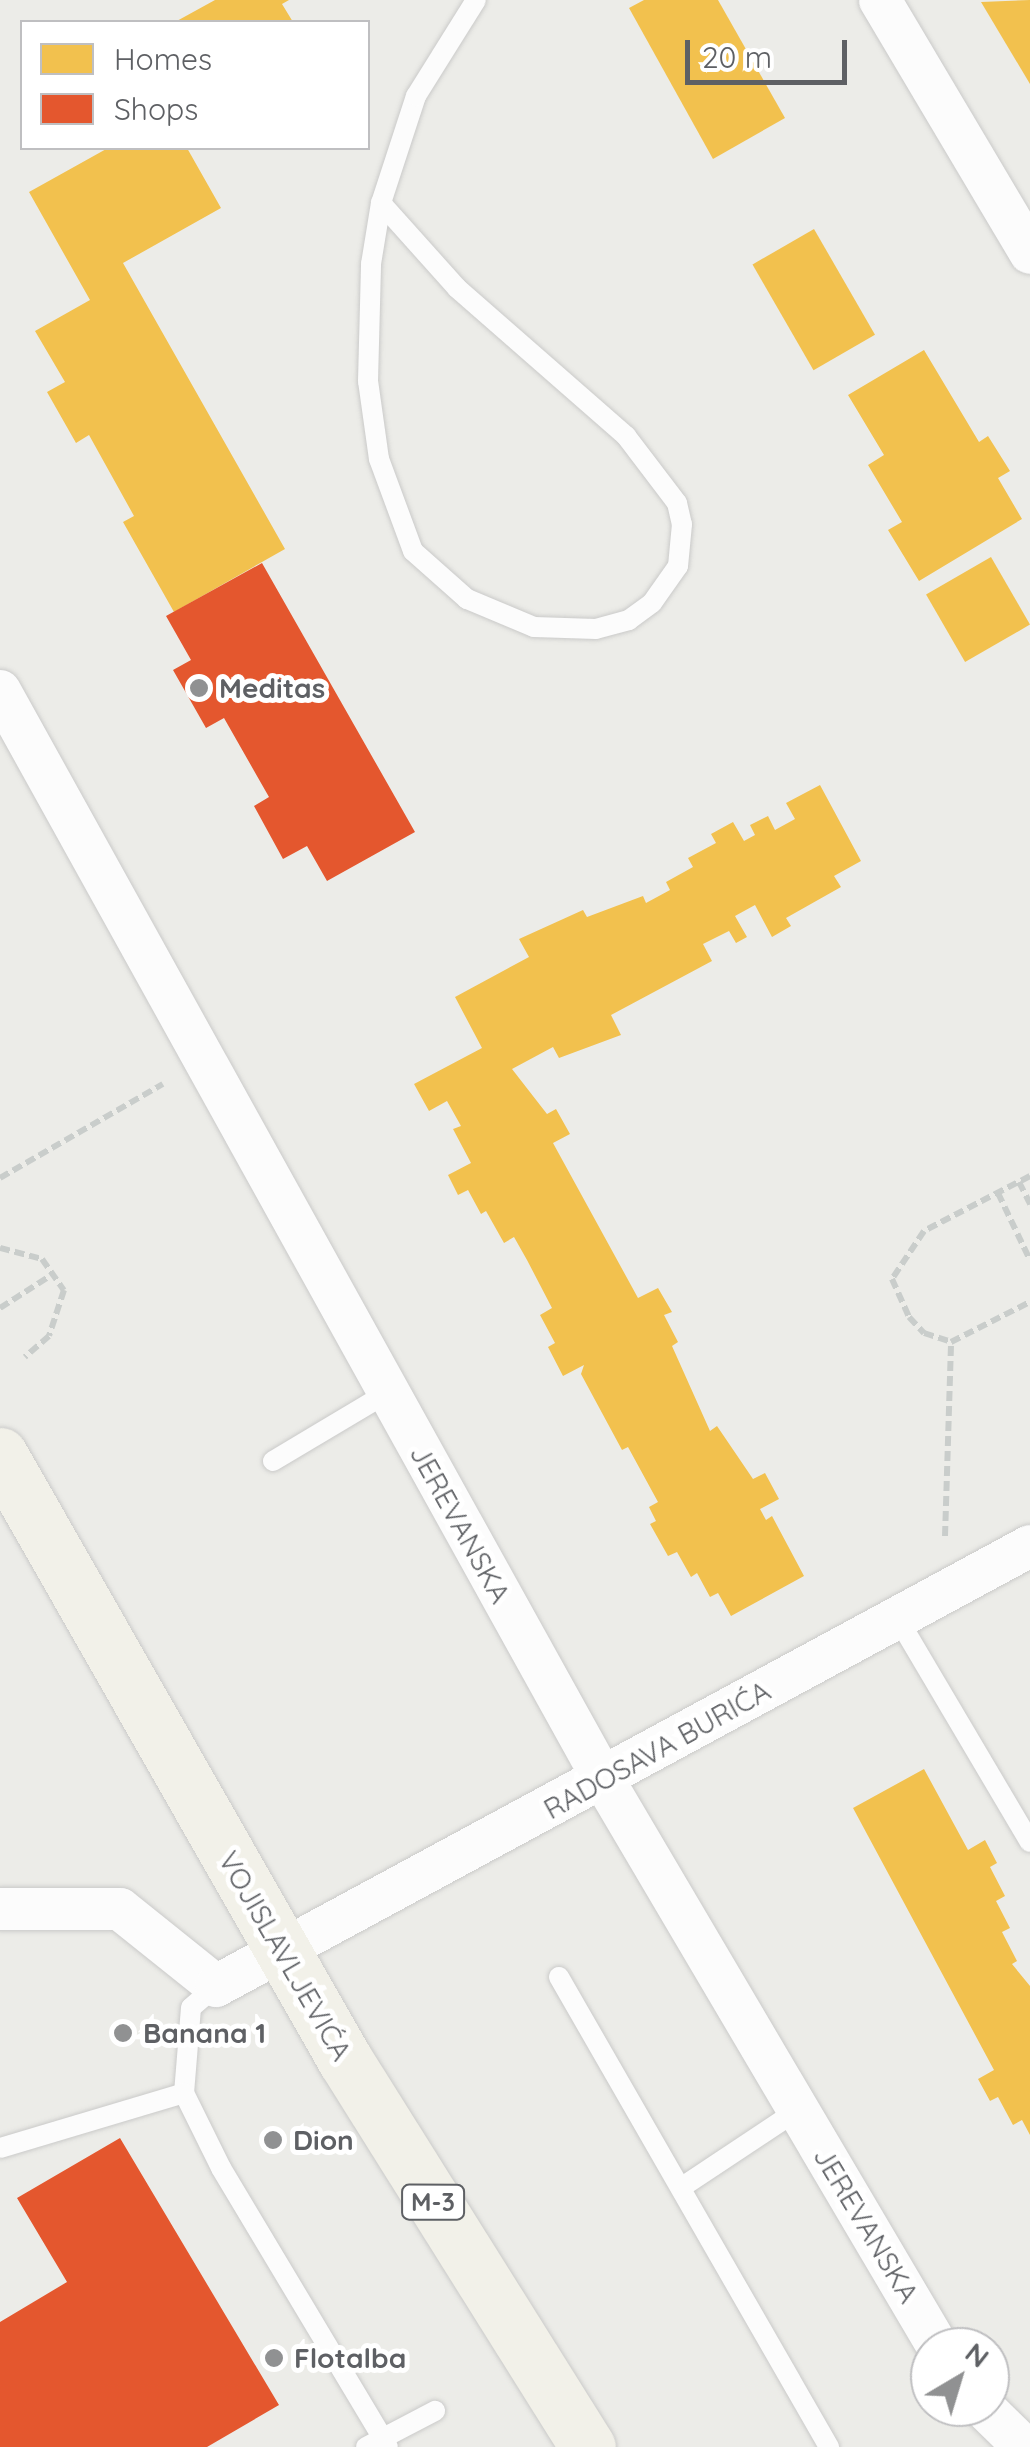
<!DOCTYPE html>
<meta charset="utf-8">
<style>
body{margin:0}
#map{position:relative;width:1030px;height:2447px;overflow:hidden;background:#ecece8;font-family:Quicksand,sans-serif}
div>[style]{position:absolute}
.homes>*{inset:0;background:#f2c14e;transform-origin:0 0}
.shops>*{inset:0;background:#e4572e}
.path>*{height:6px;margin-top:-3px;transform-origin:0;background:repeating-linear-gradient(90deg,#c9cdcb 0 10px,transparent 0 15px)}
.roads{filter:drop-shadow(0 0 2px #cacac9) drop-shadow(0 0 2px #cacac9)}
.service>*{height:20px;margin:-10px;padding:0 10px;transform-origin:10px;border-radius:10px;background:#fcfcfc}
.minor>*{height:42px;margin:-21px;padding:0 21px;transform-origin:21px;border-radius:21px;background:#fcfcfc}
.primary>*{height:55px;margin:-27.5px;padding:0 27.5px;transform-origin:27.5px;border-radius:27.5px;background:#f2f1e9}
.dots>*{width:28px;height:28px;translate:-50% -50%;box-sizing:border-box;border:5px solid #fff;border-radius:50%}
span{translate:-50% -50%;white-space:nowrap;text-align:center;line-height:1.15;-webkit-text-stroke:10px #fff;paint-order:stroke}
.shield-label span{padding:2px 8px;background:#fff;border:2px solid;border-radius:8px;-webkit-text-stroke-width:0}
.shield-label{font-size:25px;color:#5e6064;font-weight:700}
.poi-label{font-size:28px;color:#5e6064;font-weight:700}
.left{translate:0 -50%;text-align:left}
.street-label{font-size:28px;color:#5e6064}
.legend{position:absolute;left:20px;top:20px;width:350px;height:130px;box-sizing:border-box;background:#fff;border:2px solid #bfbfc1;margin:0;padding:12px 18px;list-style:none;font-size:30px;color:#5e6064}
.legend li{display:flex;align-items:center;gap:20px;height:50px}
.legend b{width:50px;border:2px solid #bfbfc1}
.north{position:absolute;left:910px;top:2327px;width:100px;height:100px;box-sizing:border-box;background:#fff;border:2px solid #bfbfc1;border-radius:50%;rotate:38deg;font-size:28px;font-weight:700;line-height:40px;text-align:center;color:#5e6064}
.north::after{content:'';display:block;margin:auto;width:35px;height:45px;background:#909192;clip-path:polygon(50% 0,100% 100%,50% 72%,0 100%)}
.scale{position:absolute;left:685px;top:40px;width:162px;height:45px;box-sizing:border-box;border:5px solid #5e6064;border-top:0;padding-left:12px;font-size:30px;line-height:35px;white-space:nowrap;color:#5e6064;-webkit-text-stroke:8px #fff;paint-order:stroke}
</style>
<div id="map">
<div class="homes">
<i style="clip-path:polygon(215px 0,289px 0,282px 4px,293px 22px,175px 22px)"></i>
<i style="clip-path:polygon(644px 0,718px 0,785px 118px,713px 159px,629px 8px)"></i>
<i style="clip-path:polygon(1030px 0,1030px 84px,981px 2px)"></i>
<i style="clip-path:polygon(108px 148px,187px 148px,221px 208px,123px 263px,285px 549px,174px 612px,123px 522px,134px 516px,89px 435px,76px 443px,47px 392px,65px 382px,35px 331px,90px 300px,29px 192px)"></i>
<i style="left:814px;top:229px;width:122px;height:71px;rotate:60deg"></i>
<i style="clip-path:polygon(924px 350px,979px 442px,988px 436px,1010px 471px,998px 478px,1022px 519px,919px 581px,888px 530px,902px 522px,868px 465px,884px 455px,848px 395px)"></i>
<i style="left:991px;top:557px;width:78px;height:75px;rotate:60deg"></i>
<i style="clip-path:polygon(820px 785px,861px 861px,834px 876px,841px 887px,786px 918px,791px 926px,772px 937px,755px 905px,735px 916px,747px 937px,736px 943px,729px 931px,703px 944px,712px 961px,611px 1015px,621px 1035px,559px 1058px,553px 1047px,512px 1069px,547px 1114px,556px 1109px,570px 1134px,553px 1143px,638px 1298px,658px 1288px,672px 1312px,664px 1315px,678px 1342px,672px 1346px,710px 1431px,717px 1426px,753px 1479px,765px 1473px,779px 1499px,760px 1509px,766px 1520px,772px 1516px,804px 1576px,731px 1616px,718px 1593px,710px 1597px,697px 1573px,691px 1577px,677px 1552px,668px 1556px,650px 1524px,656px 1521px,649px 1507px,658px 1502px,628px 1447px,622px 1450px,581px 1374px,584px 1365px,563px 1376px,548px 1347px,555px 1343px,540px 1315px,552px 1308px,527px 1260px,514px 1237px,504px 1243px,486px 1211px,481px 1214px,468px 1190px,458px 1195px,448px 1175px,471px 1163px,453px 1129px,461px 1126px,447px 1101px,429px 1111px,414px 1084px,482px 1048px,455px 997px,529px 957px,519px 939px,583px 910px,587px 917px,643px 896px,646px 903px,670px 890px,666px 882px,693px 867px,688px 858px,716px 843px,711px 834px,733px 822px,744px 841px,755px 835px,750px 825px,768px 816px,775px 830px,795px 819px,786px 803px)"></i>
<i style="clip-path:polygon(924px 1769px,968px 1850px,985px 1840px,997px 1863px,990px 1867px,1005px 1896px,996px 1901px,1010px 1928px,1002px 1932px,1017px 1961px,1012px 1964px,1030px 1986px,1030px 2135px,1022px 2120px,1013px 2125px,998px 2097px,990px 2101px,978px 2079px,994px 2070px,853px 1808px)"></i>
</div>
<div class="shops">
<i style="clip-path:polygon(262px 563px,415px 832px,327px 881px,307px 846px,283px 859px,254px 806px,269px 797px,224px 718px,206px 728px,173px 670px,191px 660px,166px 616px)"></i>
<i style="clip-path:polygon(120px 2138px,279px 2405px,207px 2447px,0 2447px,0 2322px,67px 2282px,17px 2198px)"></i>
</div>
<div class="path">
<i style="left:1030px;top:1176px;width:119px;rotate:152.6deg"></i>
<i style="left:924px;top:1231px;width:58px;rotate:123.7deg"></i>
<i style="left:892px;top:1279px;width:42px;rotate:65.9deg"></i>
<i style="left:909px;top:1317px;width:22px;rotate:47deg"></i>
<i style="left:924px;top:1333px;width:28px;rotate:18deg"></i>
<i style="left:951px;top:1342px;width:89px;rotate:-26.9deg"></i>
<i style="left:0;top:1178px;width:188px;rotate:-30deg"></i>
<i style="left:1019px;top:1182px;width:25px;rotate:63deg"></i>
<i style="left:998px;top:1193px;width:74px;rotate:64.5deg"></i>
<i style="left:0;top:1248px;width:43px;rotate:14.7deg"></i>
<i style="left:42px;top:1259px;width:38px;rotate:55deg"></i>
<i style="left:64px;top:1290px;width:48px;rotate:108.1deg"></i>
<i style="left:49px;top:1336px;width:32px;rotate:139deg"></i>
<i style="left:0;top:1308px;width:63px;rotate:-32.7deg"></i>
<i style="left:945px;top:1536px;width:194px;rotate:-88.2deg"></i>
</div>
<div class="roads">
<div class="service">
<i style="left:381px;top:203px;width:114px;rotate:48.2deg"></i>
<i style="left:457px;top:288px;width:225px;rotate:41.2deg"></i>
<i style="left:626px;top:436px;width:84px;rotate:52.7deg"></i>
<i style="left:677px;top:503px;width:22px;rotate:77deg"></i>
<i style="left:682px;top:524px;width:42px;rotate:95.4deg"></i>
<i style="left:678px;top:566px;width:45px;rotate:125.1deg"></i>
<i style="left:652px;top:603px;width:29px;rotate:144deg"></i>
<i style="left:629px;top:620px;width:34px;rotate:165deg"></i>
<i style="left:596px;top:629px;width:62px;rotate:-178.2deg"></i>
<i style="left:534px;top:627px;width:73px;rotate:-157.3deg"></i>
<i style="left:467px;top:599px;width:72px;rotate:-138.4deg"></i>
<i style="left:413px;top:551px;width:98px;rotate:-110.3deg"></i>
<i style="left:379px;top:459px;width:79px;rotate:-98deg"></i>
<i style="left:368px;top:381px;width:117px;rotate:-88.5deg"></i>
<i style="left:371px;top:264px;width:62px;rotate:-80.7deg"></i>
<i style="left:381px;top:203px;width:113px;rotate:-71.9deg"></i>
<i style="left:416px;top:96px;width:113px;rotate:-58deg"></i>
<i style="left:273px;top:1461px;width:133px;rotate:-30.8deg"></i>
<i style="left:898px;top:1619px;width:259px;rotate:59.4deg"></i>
<i style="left:559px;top:1977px;width:542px;rotate:60.12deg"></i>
<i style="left:216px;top:1986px;width:33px;rotate:139deg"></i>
<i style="left:191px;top:2008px;width:85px;rotate:94.7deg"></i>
<i style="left:184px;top:2093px;width:84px;rotate:63.7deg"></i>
<i style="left:221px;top:2168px;width:325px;rotate:59.1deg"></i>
<i style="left:0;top:2148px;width:192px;rotate:-16.6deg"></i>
<i style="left:682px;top:2187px;width:139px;rotate:-33.6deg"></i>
<i style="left:366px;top:2447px;width:78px;rotate:-27.6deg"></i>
</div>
<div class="minor">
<i style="left:880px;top:0;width:294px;rotate:59.3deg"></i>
<i style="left:0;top:691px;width:1244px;rotate:61deg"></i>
<i style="left:603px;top:1779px;width:659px;rotate:59.47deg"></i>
<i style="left:0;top:1909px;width:120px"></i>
<i style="left:120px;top:1909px;width:123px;rotate:38.7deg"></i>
<i style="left:216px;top:1986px;width:925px;rotate:-28.39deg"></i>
<i style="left:983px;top:2407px;width:57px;rotate:44.3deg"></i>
</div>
<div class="primary">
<i style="left:0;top:1455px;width:696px;rotate:60.31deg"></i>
<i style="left:345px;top:2060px;width:457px;rotate:57.9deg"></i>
</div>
</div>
<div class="dots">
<i style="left:199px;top:688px;background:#909192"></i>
<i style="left:123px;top:2033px;background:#909192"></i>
<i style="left:273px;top:2140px;background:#909192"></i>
<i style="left:274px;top:2358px;background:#909192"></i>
</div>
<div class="shield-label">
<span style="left:433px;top:2202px">M-3</span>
</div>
<div class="poi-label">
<span class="left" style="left:219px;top:688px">Meditas</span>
<span class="left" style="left:143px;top:2033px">Banana 1</span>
<span class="left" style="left:293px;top:2140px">Dion</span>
<span class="left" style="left:294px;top:2358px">Flotalba</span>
</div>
<div class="street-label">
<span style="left:460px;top:1524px;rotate:61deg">JEREVANSKA</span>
<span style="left:657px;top:1750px;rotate:-29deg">RADOSAVA BURIĆA</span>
<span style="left:285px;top:1956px;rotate:60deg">VOJISLAVLJEVIĆA</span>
<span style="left:866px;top:2225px;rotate:59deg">JEREVANSKA</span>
</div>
<ul class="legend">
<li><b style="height:28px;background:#f2c14e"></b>Homes</li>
<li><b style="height:28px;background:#e4572e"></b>Shops</li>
</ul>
<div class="north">N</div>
<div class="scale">20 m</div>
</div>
